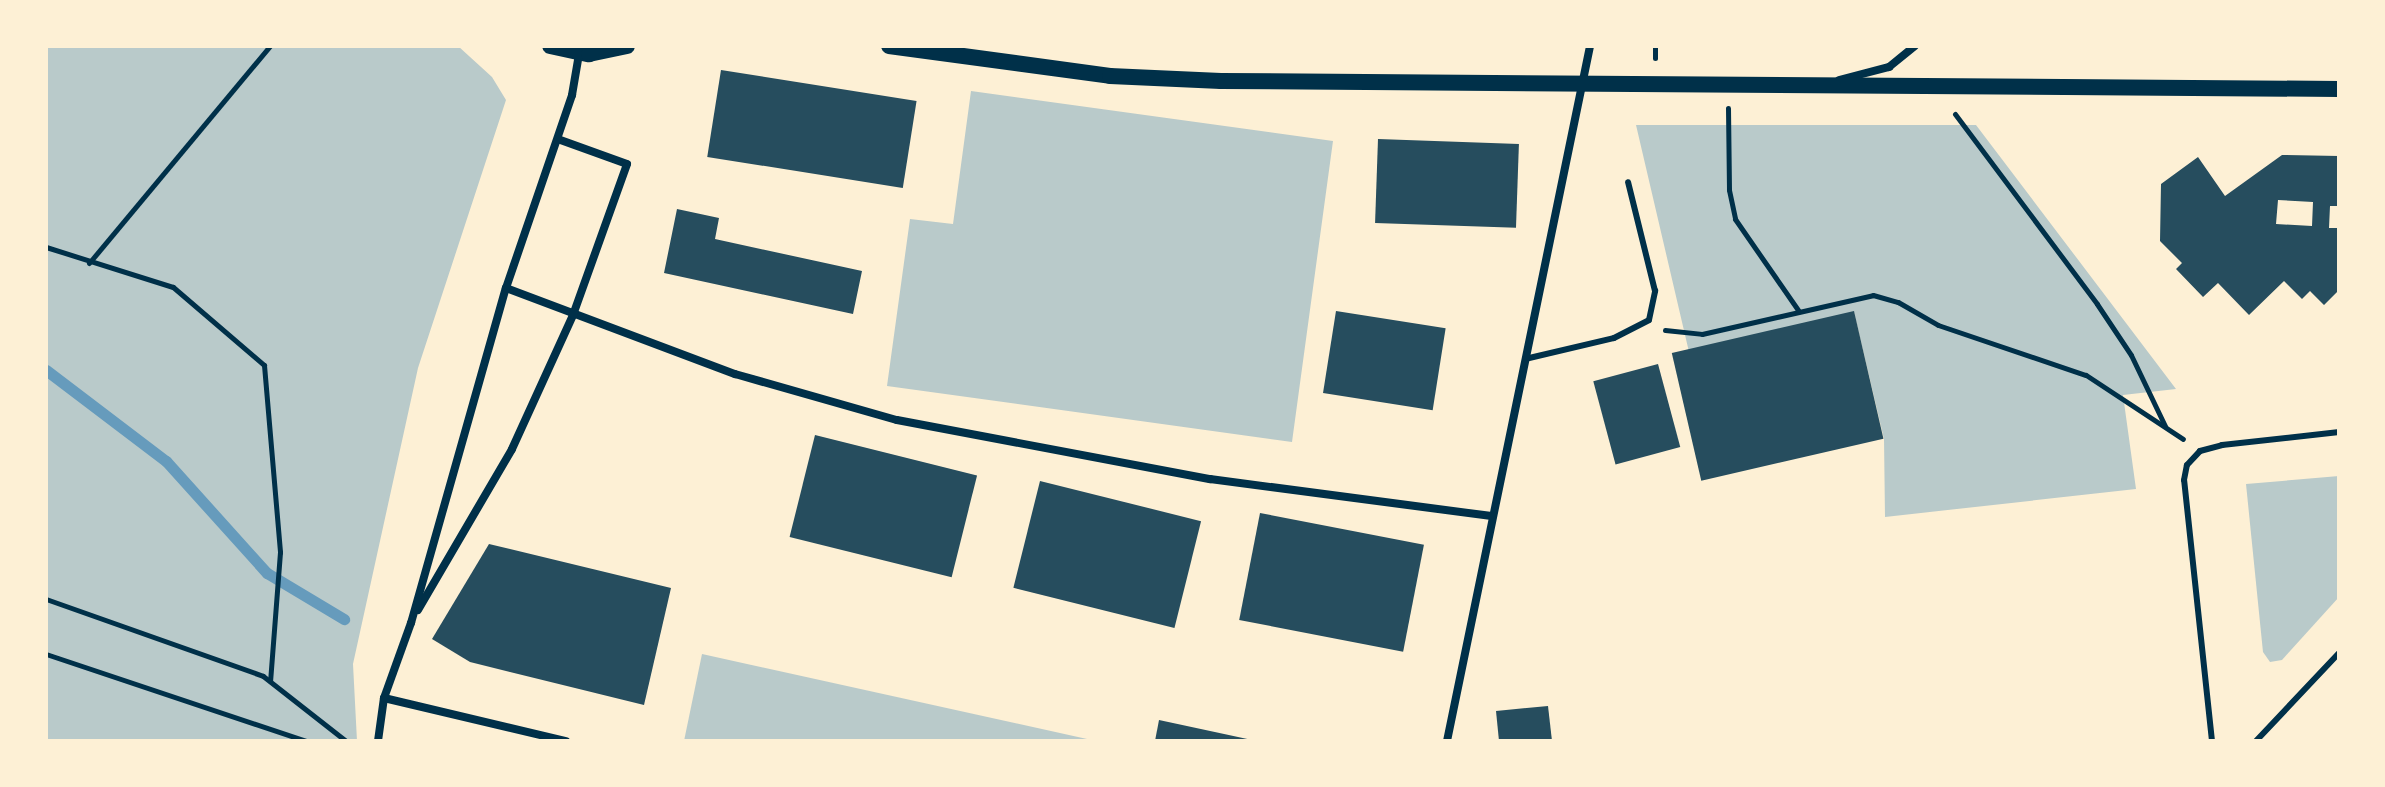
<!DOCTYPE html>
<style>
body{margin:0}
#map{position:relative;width:2385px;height:787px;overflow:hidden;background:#fdf0d5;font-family:"Fira Sans",sans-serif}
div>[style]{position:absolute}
.green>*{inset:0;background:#b9caca}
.stream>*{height:11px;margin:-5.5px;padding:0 5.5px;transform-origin:5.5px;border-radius:5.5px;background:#669bbc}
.building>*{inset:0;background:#264d5e;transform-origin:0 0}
.path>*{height:5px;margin:-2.5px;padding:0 2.5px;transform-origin:2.5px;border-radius:2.5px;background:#003049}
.service>*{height:6px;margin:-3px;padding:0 3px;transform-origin:3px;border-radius:3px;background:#003049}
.minor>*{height:8px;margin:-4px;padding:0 4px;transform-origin:4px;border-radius:4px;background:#003049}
.secondary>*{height:16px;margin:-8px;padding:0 8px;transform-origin:8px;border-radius:8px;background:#003049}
span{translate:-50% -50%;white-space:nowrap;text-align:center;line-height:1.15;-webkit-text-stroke:6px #fdf0d5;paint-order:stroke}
.frame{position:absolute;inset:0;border:48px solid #fdf0d5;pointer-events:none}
</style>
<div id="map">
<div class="green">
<i style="clip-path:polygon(46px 46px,458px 46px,492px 77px,506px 100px,418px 368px,353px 664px,357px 741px,46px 741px)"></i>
<i style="clip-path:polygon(971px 91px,1333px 141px,1292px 442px,887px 386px,910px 219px,953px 224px)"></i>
<i style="clip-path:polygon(1636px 125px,1976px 125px,2176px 389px,2123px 395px,2136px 489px,1885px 517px,1884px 439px,1854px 312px,1689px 352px)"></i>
<i style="clip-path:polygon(2339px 476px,2339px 597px,2282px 660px,2270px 662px,2263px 652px,2246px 484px)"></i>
<i style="clip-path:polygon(702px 654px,1096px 741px,684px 741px)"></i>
</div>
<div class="stream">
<i style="left:46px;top:370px;width:151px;rotate:37.2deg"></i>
<i style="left:166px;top:461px;width:151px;rotate:48deg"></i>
<i style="left:267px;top:573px;width:90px;rotate:30.9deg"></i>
</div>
<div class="building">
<i style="left:721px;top:70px;width:198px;height:88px;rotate:9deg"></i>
<i style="left:1378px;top:139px;width:141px;height:84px;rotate:2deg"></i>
<i style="clip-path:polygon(evenodd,2282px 155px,2339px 156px,2339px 206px,2330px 206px,2329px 228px,2339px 228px,2339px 290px,2324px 305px,2310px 291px,2302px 299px,2284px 281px,2249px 315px,2218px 283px,2203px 297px,2176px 269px,2182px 263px,2160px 241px,2161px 184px,2198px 157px,2225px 196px,2282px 155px,2278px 200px,2313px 202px,2312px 226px,2276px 224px,2278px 200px)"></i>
<i style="clip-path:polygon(677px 209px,719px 218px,715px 239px,862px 271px,853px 314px,664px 273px)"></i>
<i style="left:1336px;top:311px;width:111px;height:83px;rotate:9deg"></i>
<i style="left:1854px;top:311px;width:131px;height:187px;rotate:77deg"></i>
<i style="left:1658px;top:364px;width:86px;height:67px;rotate:75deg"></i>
<i style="left:815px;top:435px;width:167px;height:105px;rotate:14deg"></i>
<i style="left:1040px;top:481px;width:166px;height:110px;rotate:14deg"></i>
<i style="left:1260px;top:513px;width:167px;height:109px;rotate:11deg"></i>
<i style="clip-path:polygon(489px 544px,671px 588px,644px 705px,470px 662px,432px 639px)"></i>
<i style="clip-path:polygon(1548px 706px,1552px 741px,1499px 741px,1496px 711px)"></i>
<i style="clip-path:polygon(1159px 720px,1252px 740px,1252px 741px,1155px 741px)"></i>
</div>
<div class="path">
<i style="left:1655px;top:58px;width:12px;rotate:-90deg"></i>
<i style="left:1728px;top:108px;width:82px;rotate:89.3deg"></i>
<i style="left:1729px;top:190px;width:30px;rotate:78deg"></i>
<i style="left:1735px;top:219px;width:111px;rotate:55.3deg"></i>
<i style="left:1955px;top:114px;width:237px;rotate:53.2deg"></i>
<i style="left:2097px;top:304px;width:61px;rotate:56.3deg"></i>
<i style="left:2131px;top:355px;width:79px;rotate:64.4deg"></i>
<i style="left:46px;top:247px;width:133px;rotate:17.5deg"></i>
<i style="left:173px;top:287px;width:120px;rotate:40.6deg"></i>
<i style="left:264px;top:365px;width:188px;rotate:85.1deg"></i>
<i style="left:280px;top:552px;width:129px;rotate:94.4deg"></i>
<i style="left:89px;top:263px;width:283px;rotate:-50.2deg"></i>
<i style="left:1665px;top:330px;width:37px;rotate:6deg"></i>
<i style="left:1702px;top:334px;width:175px;rotate:-12.8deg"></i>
<i style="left:1873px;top:295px;width:26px;rotate:16deg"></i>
<i style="left:1898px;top:302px;width:46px;rotate:29.9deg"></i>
<i style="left:1938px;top:325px;width:156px;rotate:18.7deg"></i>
<i style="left:2086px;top:375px;width:116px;rotate:33.4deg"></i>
<i style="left:46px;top:599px;width:230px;rotate:19.5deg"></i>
<i style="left:263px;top:676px;width:105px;rotate:38.1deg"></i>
<i style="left:46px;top:654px;width:274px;rotate:18.5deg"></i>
</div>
<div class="service">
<i style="left:1525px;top:359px;width:91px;rotate:-13.3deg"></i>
<i style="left:1614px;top:338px;width:39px;rotate:-27deg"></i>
<i style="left:1649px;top:320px;width:30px;rotate:-78deg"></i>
<i style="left:1655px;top:291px;width:112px;rotate:-103.9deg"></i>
<i style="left:2212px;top:741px;width:262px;rotate:-96.1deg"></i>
<i style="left:2184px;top:480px;width:15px;rotate:-79deg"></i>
<i style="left:2187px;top:465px;width:19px;rotate:-47deg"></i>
<i style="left:2200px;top:451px;width:23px;rotate:-15deg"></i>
<i style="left:2222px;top:445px;width:118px;rotate:-6.3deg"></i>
<i style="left:2256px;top:741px;width:121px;rotate:-46.7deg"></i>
</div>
<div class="minor">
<i style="left:1839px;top:80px;width:52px;rotate:-14.6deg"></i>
<i style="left:1889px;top:67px;width:33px;rotate:-39deg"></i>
<i style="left:506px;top:288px;width:245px;rotate:20.6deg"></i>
<i style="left:735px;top:374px;width:168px;rotate:15.9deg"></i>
<i style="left:897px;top:420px;width:319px;rotate:10.7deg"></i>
<i style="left:1210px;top:479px;width:284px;rotate:7.5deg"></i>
<i style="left:418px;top:610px;width:186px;rotate:-59.7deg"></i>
<i style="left:512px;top:449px;width:147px;rotate:-65.5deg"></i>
<i style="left:573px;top:315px;width:160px;rotate:-70.3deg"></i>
<i style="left:627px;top:164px;width:73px;rotate:-160.1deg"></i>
<i style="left:384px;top:698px;width:187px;rotate:13.3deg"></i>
<i style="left:378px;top:741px;width:43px;rotate:-82.1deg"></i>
<i style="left:384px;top:698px;width:80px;rotate:-70.2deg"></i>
<i style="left:411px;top:623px;width:348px;rotate:-74.2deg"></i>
<i style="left:506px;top:288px;width:204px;rotate:-71.1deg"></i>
<i style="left:572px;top:95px;width:42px;rotate:-80.3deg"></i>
<i style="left:1447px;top:741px;width:710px;rotate:-78.37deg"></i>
</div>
<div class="secondary">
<i style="left:550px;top:46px;width:40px;rotate:12deg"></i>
<i style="left:589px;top:54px;width:39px;rotate:-12deg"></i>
<i style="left:889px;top:46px;width:223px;rotate:7.7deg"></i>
<i style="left:1110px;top:76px;width:111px;rotate:2.6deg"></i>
<i style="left:1221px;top:81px;width:1118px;rotate:0.41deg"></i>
</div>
<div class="frame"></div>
</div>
